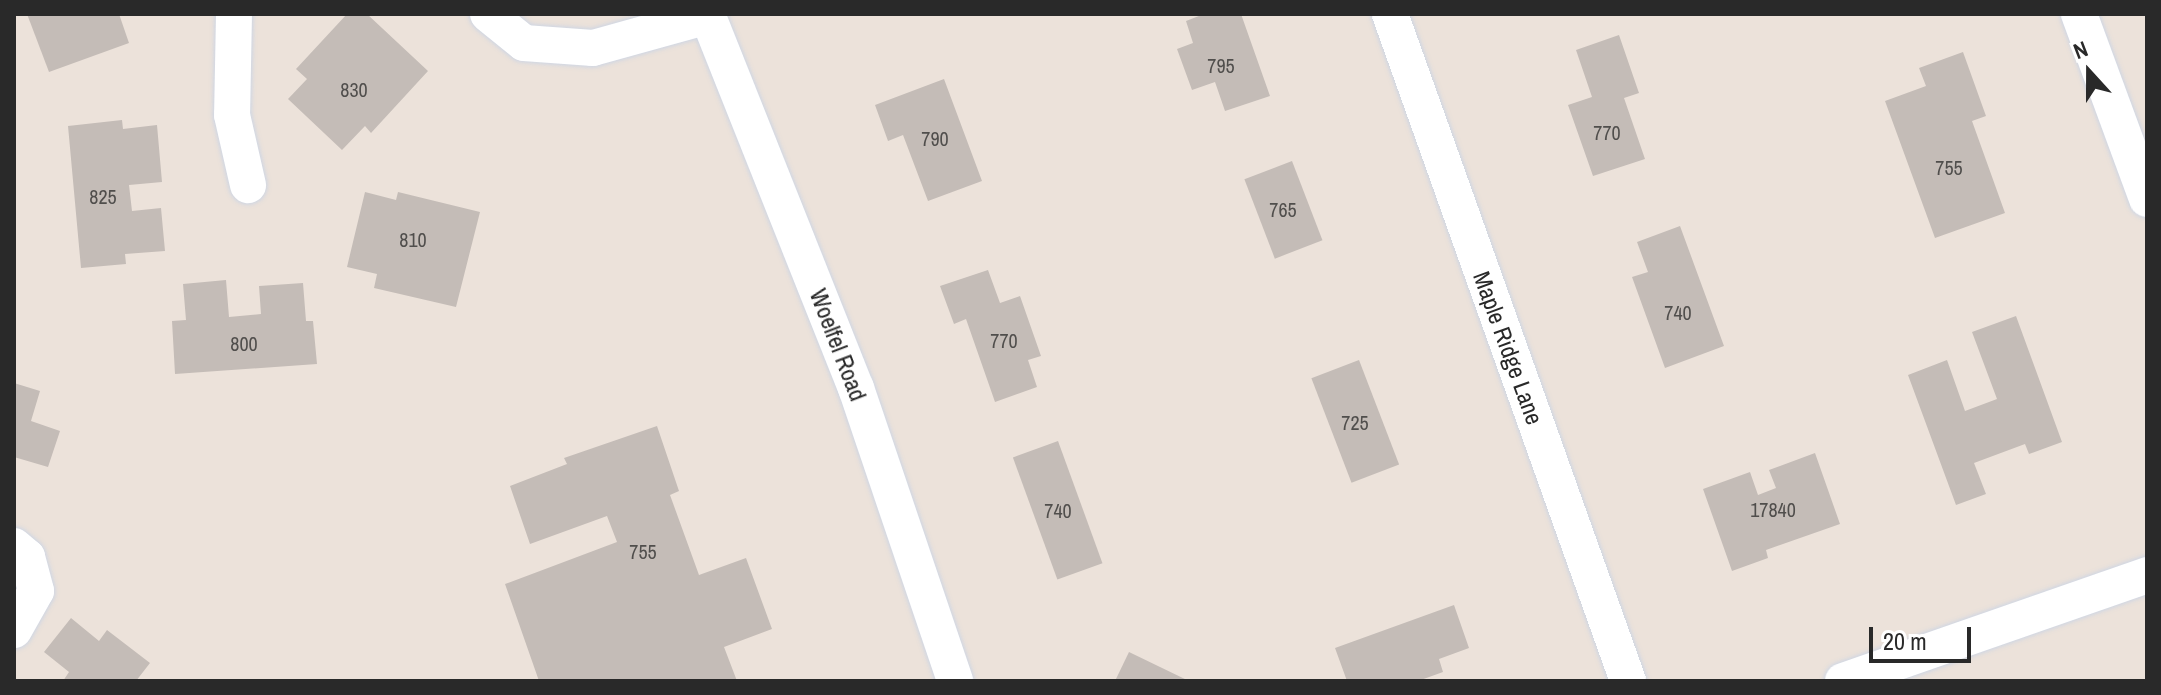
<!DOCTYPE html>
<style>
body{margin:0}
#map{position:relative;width:2161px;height:695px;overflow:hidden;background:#ece2da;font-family:"Archivo Narrow",sans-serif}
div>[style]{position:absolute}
.building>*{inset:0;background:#c4bcb7;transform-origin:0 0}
.roads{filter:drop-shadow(0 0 2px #cfd6e3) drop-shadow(0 0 2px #cfd6e3)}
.street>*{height:36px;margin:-18px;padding:0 18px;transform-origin:18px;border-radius:18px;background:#fff}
span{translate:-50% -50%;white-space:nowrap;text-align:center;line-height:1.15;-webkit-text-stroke:6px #fff;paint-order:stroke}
.number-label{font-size:20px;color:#504e4c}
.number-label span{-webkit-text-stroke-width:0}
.street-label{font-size:24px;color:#292929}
.frame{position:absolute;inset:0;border:16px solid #292929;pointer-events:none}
.north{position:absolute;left:2049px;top:32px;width:80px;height:80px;-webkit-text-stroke:6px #fff;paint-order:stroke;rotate:339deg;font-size:22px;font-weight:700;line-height:32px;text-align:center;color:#292929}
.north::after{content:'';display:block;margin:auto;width:28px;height:36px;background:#292929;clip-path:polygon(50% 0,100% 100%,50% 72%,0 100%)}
.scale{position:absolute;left:1869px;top:627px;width:102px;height:36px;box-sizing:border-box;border:4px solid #292929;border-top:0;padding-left:10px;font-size:24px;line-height:28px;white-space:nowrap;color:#292929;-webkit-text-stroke:6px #fff;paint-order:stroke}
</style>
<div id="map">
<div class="building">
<i style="clip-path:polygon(27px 14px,119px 14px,129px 43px,49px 72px)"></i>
<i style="clip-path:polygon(347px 14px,367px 14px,428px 71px,371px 133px,365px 126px,342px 150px,288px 99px,307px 79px,296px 69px)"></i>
<i style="clip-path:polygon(1204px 14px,1241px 14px,1270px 96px,1225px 111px,1215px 82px,1192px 90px,1177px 49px,1193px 43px,1186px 21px)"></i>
<i style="clip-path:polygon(1619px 35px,1639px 93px,1624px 98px,1645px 159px,1593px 176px,1568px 105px,1592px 97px,1576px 50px)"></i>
<i style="clip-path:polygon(1963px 52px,1986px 116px,1972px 121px,2005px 213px,1935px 238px,1885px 101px,1926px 86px,1919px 68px)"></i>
<i style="clip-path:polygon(944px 79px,982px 181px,928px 201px,903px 135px,888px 141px,875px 105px)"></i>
<i style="clip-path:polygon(122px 120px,123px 129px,157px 125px,162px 182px,129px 185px,132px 211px,161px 208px,165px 251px,125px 254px,126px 264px,81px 268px,68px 126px)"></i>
<i style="left:1292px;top:161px;width:85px;height:51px;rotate:69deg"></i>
<i style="clip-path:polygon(365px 192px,396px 200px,398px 192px,480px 212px,456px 307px,374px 288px,377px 274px,347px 267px)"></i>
<i style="clip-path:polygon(1680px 226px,1724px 346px,1665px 368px,1632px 277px,1648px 272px,1637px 242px)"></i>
<i style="clip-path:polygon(988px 270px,1000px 303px,1020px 296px,1041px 356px,1028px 360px,1037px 387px,995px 402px,966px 319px,954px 324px,940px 286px)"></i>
<i style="clip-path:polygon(226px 280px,229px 317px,261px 314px,259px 286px,303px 283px,306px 321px,313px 321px,317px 364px,175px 374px,172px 321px,186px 320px,183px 284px)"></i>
<i style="clip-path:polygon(2016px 316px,2062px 442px,2029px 454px,2025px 444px,1974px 463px,1986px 494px,1956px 505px,1908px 375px,1947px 360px,1965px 411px,1997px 399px,1972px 332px)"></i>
<i style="left:1359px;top:360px;width:112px;height:51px;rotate:69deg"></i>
<i style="clip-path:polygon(14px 383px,40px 391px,31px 421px,60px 431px,48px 467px,14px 457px)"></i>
<i style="clip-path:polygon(657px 426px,679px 491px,670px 495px,699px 575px,746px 558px,772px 629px,724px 647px,737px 681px,539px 681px,505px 584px,617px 542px,607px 516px,530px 544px,510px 486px,567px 464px,564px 458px)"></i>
<i style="left:1058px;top:441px;width:130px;height:48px;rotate:70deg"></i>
<i style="clip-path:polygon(1815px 453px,1840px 524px,1766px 550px,1768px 558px,1732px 571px,1703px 489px,1750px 472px,1758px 495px,1776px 488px,1769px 470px)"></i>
<i style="clip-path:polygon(1454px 605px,1469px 648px,1439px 659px,1443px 672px,1418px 681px,1347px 681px,1335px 648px)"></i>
<i style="clip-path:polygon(71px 618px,99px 641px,107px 630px,150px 663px,136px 681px,63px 681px,69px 672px,44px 652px)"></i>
<i style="clip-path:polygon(1129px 652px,1189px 681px,1115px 681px)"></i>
</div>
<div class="roads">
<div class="street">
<i style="left:234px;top:14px;width:101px;rotate:91.1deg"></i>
<i style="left:232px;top:115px;width:72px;rotate:77.1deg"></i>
<i style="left:488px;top:14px;width:46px;rotate:38.9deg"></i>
<i style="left:524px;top:43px;width:69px;rotate:4.1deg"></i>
<i style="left:593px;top:48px;width:119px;rotate:-15.5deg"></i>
<i style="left:707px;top:14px;width:403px;rotate:68.3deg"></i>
<i style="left:856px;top:388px;width:309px;rotate:71.3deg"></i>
<i style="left:1390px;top:14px;width:708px;rotate:70.36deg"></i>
<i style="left:2079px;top:14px;width:197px;rotate:69.8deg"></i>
<i style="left:14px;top:546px;width:17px;rotate:40deg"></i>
<i style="left:27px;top:557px;width:35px;rotate:75deg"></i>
<i style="left:36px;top:591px;width:45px;rotate:119.4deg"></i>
<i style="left:1843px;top:681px;width:322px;rotate:-19.2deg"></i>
</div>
</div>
<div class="number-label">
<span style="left:1221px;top:65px">795</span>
<span style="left:354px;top:89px">830</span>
<span style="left:1607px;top:132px">770</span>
<span style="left:935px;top:138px">790</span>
<span style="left:1949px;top:167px">755</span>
<span style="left:103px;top:196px">825</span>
<span style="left:1283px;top:209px">765</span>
<span style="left:413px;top:239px">810</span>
<span style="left:1678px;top:312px">740</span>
<span style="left:1004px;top:340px">770</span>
<span style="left:244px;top:343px">800</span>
<span style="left:1355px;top:422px">725</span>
<span style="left:1773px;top:509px">17840</span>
<span style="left:1058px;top:510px">740</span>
<span style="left:643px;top:551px">755</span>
</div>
<div class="street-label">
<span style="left:838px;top:345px;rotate:69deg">Woelfel Road</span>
<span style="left:1508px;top:348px;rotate:70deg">Maple Ridge Lane</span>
</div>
<div class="frame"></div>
<div class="north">N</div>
<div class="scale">20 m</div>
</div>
